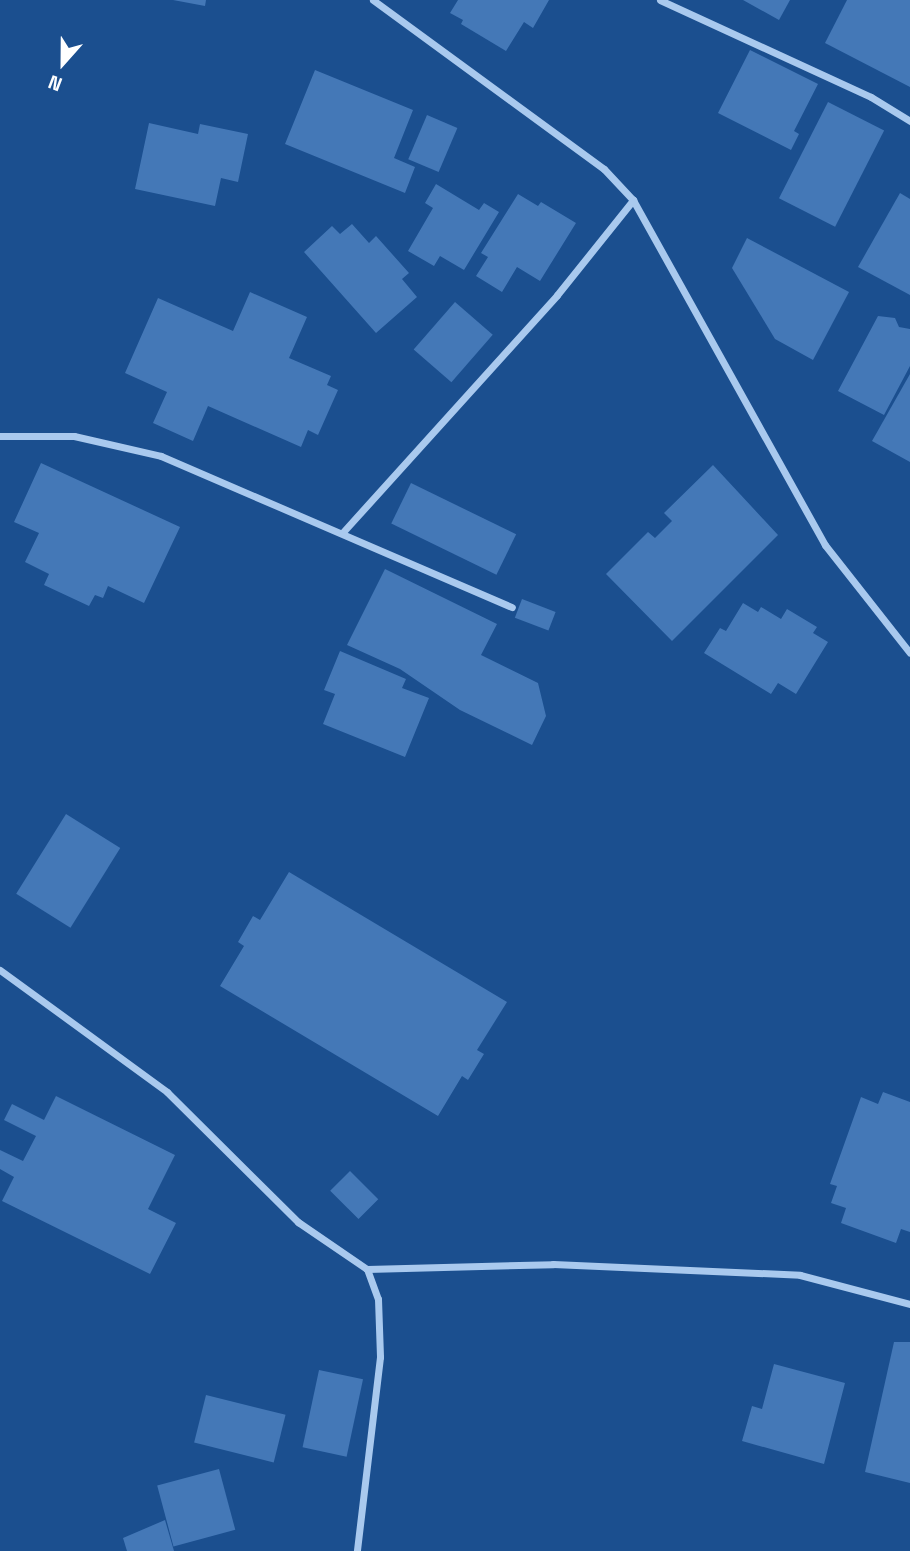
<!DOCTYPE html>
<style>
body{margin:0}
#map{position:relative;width:910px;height:1551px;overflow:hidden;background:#1b4f8f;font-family:"Space Grotesk",sans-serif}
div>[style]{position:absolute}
.building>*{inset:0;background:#4478b7;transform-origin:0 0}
.street>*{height:7px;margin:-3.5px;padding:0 3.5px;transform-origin:3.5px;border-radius:3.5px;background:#a9c9ee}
span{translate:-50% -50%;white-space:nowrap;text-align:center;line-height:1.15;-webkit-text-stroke:6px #1b4f8f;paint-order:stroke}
.north{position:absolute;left:28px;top:28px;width:70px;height:70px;-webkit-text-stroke:5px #1b4f8f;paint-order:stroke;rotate:201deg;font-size:19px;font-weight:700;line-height:28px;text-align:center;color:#fff}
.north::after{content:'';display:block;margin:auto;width:24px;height:32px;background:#fff;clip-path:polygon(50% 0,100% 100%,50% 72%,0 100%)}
</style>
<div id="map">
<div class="building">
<i style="clip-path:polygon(173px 0,206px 0,205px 6px)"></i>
<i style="clip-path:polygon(458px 0,549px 0,533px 28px,524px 22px,506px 51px,461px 24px,463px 20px,450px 13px)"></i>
<i style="clip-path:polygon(743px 0,790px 0,779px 20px)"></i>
<i style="clip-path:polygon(847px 0,910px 0,910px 87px,825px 43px)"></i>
<i style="clip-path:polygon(750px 50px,818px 84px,794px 131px,799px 134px,791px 150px,718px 113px)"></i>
<i style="clip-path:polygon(315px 70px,413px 110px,394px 158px,415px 167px,405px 193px,285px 144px)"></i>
<i style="left:828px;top:102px;width:63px;height:108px;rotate:27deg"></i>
<i style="left:427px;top:115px;width:33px;height:48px;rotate:23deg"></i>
<i style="clip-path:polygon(149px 123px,198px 134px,200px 124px,248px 134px,238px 182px,221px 178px,215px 206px,135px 189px)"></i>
<i style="clip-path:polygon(436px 184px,479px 210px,484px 203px,499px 212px,464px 270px,440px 256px,434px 266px,408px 251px,433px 208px,425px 203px)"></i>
<i style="clip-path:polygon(900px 193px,910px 199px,910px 295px,858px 267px)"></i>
<i style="clip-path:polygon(518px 194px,538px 206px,541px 202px,576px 223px,540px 281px,517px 267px,502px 292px,476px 276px,488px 257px,481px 253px)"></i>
<i style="clip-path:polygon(352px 224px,369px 243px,376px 236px,409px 273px,402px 279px,417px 297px,376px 333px,304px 252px,332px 226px,340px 234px)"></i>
<i style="clip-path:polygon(747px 238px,849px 292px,813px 360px,775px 339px,732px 268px)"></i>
<i style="clip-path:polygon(250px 292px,307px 317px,289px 358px,331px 376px,327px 385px,338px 390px,318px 435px,308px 430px,301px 447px,208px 406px,193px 441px,153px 423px,167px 392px,125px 373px,158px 298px,233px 331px)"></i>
<i style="left:455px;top:302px;width:50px;height:63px;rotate:41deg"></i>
<i style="clip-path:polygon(878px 316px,895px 318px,899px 327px,910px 329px,910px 366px,884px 415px,838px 391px)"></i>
<i style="clip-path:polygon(910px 374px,910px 462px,872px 441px)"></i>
<i style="clip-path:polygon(41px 463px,180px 527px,144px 603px,108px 586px,103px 598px,95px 595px,89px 606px,44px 585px,49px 574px,25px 562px,39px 533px,14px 522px)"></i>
<i style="clip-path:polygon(713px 465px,778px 535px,672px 641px,606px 574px,648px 532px,655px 538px,672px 521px,664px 513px)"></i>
<i style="left:411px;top:483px;width:117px;height:45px;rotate:26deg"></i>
<i style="clip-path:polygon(385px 569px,497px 624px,481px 655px,538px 683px,546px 716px,532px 745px,460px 710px,400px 669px,347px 645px)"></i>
<i style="left:522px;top:599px;width:36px;height:20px;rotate:21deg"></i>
<i style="clip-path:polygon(743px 603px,758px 612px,761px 607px,781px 619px,787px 609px,817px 627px,813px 633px,828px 642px,796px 694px,778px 683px,771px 694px,704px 653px,720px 628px,726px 631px)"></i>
<i style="clip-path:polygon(340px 651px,406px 679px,402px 688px,429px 698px,405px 757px,323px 724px,335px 694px,324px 690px)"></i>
<i style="left:66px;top:814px;width:64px;height:94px;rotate:32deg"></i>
<i style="clip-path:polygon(289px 872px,507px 1002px,477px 1050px,484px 1054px,468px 1080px,462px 1076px,438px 1116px,220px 986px,244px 946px,238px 942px,253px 916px,260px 920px)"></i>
<i style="clip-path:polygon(883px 1092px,910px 1102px,910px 1232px,901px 1229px,896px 1243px,841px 1223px,846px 1208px,831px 1203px,837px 1186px,830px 1184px,861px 1097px,878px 1104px)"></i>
<i style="clip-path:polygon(56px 1096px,175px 1155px,148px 1209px,176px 1223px,150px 1274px,2px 1201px,14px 1177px,0 1169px,0 1150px,23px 1161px,36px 1136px,4px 1120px,12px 1104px,44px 1120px)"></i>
<i style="left:350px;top:1171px;width:40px;height:28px;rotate:45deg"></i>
<i style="clip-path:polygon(894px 1342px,910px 1342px,910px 1483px,865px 1472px)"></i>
<i style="clip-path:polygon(774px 1364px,845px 1383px,824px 1464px,742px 1441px,752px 1406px,762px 1409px)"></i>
<i style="left:319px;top:1370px;width:45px;height:79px;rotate:12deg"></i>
<i style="left:206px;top:1395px;width:82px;height:49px;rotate:14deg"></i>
<i style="left:219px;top:1469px;width:63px;height:64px;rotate:75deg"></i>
<i style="clip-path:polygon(165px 1520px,174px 1551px,127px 1551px,123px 1538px)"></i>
</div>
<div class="street">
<i style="left:373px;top:0;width:286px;rotate:36.2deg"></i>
<i style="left:604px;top:169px;width:42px;rotate:46.9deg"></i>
<i style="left:633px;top:200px;width:395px;rotate:60.9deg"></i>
<i style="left:825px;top:545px;width:137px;rotate:51.8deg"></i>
<i style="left:660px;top:0;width:232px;rotate:24.7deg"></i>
<i style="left:871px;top:97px;width:46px;rotate:31.6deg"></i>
<i style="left:0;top:436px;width:74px"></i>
<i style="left:74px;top:436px;width:89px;rotate:12.9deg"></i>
<i style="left:161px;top:456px;width:382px;rotate:23.3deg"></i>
<i style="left:343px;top:532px;width:319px;rotate:-47.9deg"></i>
<i style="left:557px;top:295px;width:122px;rotate:-51.3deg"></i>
<i style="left:0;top:970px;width:207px;rotate:36.1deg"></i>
<i style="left:167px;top:1092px;width:185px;rotate:44.8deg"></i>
<i style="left:298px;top:1222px;width:83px;rotate:34.3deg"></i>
<i style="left:367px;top:1269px;width:32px;rotate:70deg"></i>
<i style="left:378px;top:1299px;width:58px;rotate:88deg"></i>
<i style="left:380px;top:1357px;width:195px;rotate:96.8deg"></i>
<i style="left:367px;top:1269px;width:186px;rotate:-1.5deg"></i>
<i style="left:553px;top:1264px;width:247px;rotate:2.5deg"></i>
<i style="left:800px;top:1275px;width:114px;rotate:14.8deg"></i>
</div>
<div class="north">N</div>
</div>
